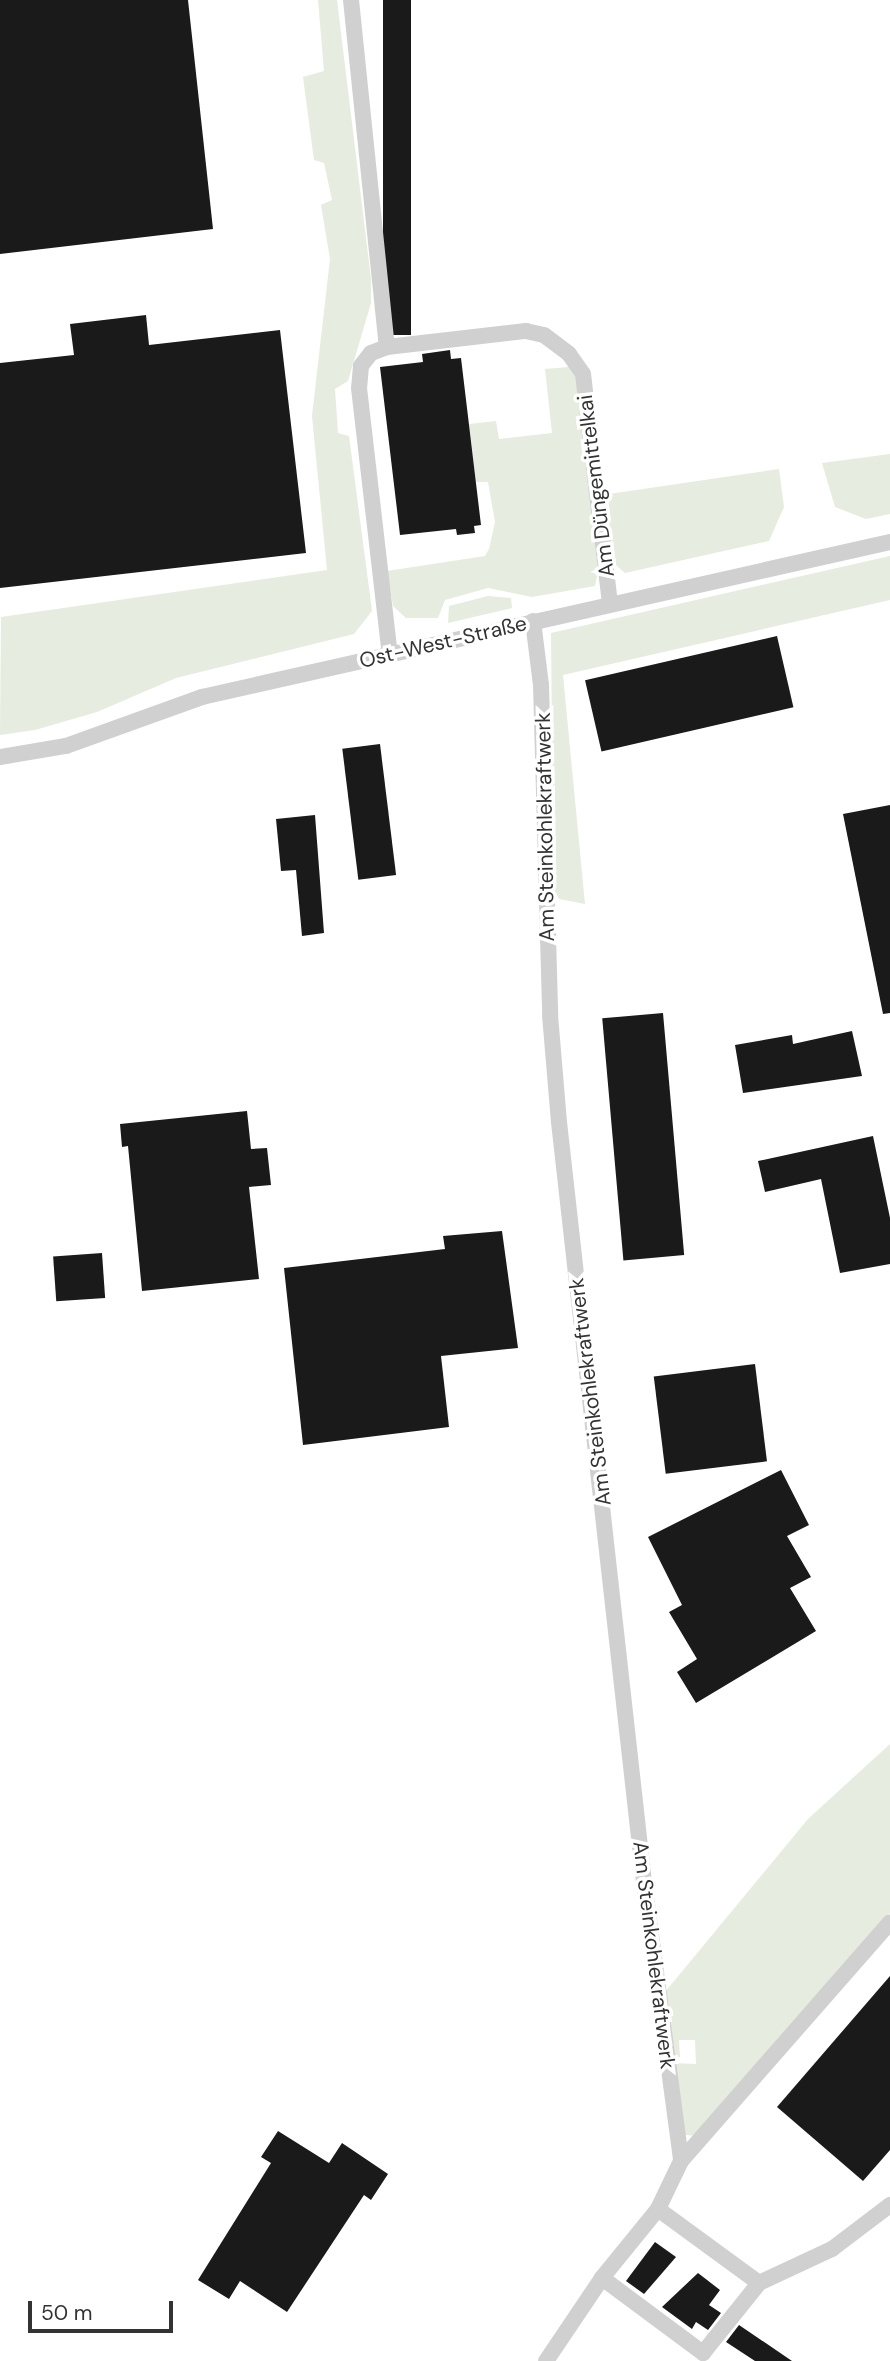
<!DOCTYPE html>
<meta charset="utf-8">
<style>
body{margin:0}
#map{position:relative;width:890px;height:2361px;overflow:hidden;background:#fff;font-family:"DM Sans",sans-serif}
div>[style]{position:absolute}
.green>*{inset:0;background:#e6ecdf}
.building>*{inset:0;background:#1a1a1a;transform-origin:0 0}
.street>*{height:16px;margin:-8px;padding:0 8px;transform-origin:8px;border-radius:8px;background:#d0d0d0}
span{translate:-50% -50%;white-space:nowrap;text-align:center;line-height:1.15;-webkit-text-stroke:7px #fff;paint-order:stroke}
.street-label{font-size:21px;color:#333}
.scale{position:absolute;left:28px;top:2301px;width:145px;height:32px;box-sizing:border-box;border:4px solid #333;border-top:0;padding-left:9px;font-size:21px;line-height:24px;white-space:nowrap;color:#333;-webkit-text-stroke:5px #fff;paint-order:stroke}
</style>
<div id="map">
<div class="green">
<i style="clip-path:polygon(318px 0,337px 0,371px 279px,371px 303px,348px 381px,335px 389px,338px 433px,349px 436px,372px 611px,354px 634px,176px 678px,97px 712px,35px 730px,0 735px,1px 617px,327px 570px,312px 416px,330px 259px,321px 205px,332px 200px,324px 163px,314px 160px,303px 77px,324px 71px)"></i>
<i style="clip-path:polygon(569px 367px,580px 385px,598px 571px,595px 586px,532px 597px,488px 588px,445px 600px,438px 618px,406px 618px,393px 606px,387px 571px,485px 556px,489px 549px,495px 522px,488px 482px,476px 482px,469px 424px,496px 421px,499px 439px,552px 433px,545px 369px)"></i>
<i style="clip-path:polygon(890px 454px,890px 514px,866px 519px,835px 507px,822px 463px)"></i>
<i style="clip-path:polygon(779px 469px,784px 507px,769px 541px,625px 573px,611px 561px,602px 495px)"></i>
<i style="clip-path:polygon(890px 556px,890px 600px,563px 675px,585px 904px,559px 899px,551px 886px,545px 747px,552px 740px,551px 633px)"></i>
<i style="clip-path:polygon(488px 596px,511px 598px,512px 608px,448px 623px,449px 606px)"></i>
<i style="clip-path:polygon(890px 1744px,890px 1913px,697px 2136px,686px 2135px,680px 2129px,673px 2063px,696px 2064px,695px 2040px,679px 2040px,680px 2057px,673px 2058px,665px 1992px,808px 1819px)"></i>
</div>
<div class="building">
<i style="clip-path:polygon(0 0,188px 0,213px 229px,0 254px)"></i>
<i style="left:383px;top:0;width:28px;height:335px"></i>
<i style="clip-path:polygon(146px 315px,149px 345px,280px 330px,306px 553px,0 588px,0 363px,74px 355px,70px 324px)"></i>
<i style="clip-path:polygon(450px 350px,451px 359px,461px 358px,481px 525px,474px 526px,475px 533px,457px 535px,456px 529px,400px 535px,380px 367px,423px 362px,422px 354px)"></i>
<i style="left:777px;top:636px;width:73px;height:197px;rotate:77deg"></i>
<i style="left:380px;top:744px;width:132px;height:38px;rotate:83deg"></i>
<i style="clip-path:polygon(890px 805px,890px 1013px,883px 1014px,843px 814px)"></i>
<i style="clip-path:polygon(315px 815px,324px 933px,302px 936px,296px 870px,281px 871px,276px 819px)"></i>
<i style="left:663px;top:1013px;width:243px;height:61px;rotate:85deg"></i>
<i style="clip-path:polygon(852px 1031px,862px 1076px,743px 1093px,735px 1045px,792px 1035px,793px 1044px)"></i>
<i style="clip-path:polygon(247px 1111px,251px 1149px,267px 1148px,271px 1185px,249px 1187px,259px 1279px,142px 1291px,128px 1146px,122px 1147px,120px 1124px)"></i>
<i style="clip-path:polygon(873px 1136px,890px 1218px,890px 1264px,840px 1273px,821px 1179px,765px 1192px,758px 1161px)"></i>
<i style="clip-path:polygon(502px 1231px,518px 1348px,441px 1356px,449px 1427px,303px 1445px,284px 1268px,445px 1249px,443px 1236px)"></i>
<i style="left:102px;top:1253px;width:45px;height:49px;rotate:86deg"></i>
<i style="left:755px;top:1364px;width:98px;height:102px;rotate:83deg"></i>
<i style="clip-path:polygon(781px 1470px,809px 1525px,787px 1536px,811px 1577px,790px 1588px,816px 1631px,696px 1703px,677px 1672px,697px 1659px,669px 1612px,682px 1605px,648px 1537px)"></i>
<i style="clip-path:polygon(890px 1976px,890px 2150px,863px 2181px,777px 2107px)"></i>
<i style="clip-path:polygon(278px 2131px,329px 2163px,342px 2143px,388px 2174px,371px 2200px,364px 2195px,287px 2312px,240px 2281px,229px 2299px,198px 2280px,271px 2163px,261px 2157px)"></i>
<i style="clip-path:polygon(655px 2242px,676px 2257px,644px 2294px,626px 2281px)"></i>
<i style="clip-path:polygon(698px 2273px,720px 2290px,709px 2305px,721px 2313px,708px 2330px,696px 2322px,692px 2329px,662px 2307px)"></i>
<i style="clip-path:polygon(739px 2325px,792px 2361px,755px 2361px,726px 2342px)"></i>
</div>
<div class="street">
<i style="left:351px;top:0;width:349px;rotate:84.1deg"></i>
<i style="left:387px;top:347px;width:17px;rotate:159deg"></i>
<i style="left:371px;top:353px;width:16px;rotate:128deg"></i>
<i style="left:361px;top:366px;width:22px;rotate:95deg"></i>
<i style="left:359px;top:388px;width:269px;rotate:83.4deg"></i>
<i style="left:387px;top:347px;width:140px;rotate:-6.6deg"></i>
<i style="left:526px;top:331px;width:18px;rotate:13deg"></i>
<i style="left:544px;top:335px;width:31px;rotate:37deg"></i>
<i style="left:569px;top:354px;width:24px;rotate:55deg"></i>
<i style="left:583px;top:374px;width:231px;rotate:83.3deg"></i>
<i style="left:533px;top:621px;width:64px;rotate:82.9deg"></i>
<i style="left:541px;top:685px;width:330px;rotate:88.4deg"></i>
<i style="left:550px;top:1015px;width:107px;rotate:85.2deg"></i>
<i style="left:559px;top:1122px;width:765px;rotate:83.62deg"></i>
<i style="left:644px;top:1882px;width:281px;rotate:82.4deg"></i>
<i style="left:681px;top:2161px;width:53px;rotate:115.6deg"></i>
<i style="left:658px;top:2209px;width:89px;rotate:129.1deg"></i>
<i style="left:602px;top:2278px;width:100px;rotate:124deg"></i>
<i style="left:0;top:757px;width:67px;rotate:-9.5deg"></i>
<i style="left:66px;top:746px;width:145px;rotate:-19.8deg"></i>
<i style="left:202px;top:697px;width:705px;rotate:-12.7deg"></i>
<i style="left:681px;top:2161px;width:317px;rotate:-48.8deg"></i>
<i style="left:602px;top:2278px;width:126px;rotate:36.6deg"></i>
<i style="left:703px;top:2353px;width:90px;rotate:-51.3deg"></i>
<i style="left:759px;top:2283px;width:125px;rotate:-143.8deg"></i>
<i style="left:759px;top:2283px;width:81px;rotate:-25deg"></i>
<i style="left:832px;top:2249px;width:73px;rotate:-37.2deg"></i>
</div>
<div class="street-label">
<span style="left:596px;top:486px;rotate:-97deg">Am Düngemittelkai</span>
<span style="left:443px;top:642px;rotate:-13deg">Ost-West-Straße</span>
<span style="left:545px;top:827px;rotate:-91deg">Am Steinkohlekraftwerk</span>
<span style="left:590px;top:1392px;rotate:-97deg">Am Steinkohlekraftwerk</span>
<span style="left:654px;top:1955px;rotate:83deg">Am Steinkohlekraftwerk</span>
</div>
<div class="scale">50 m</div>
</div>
